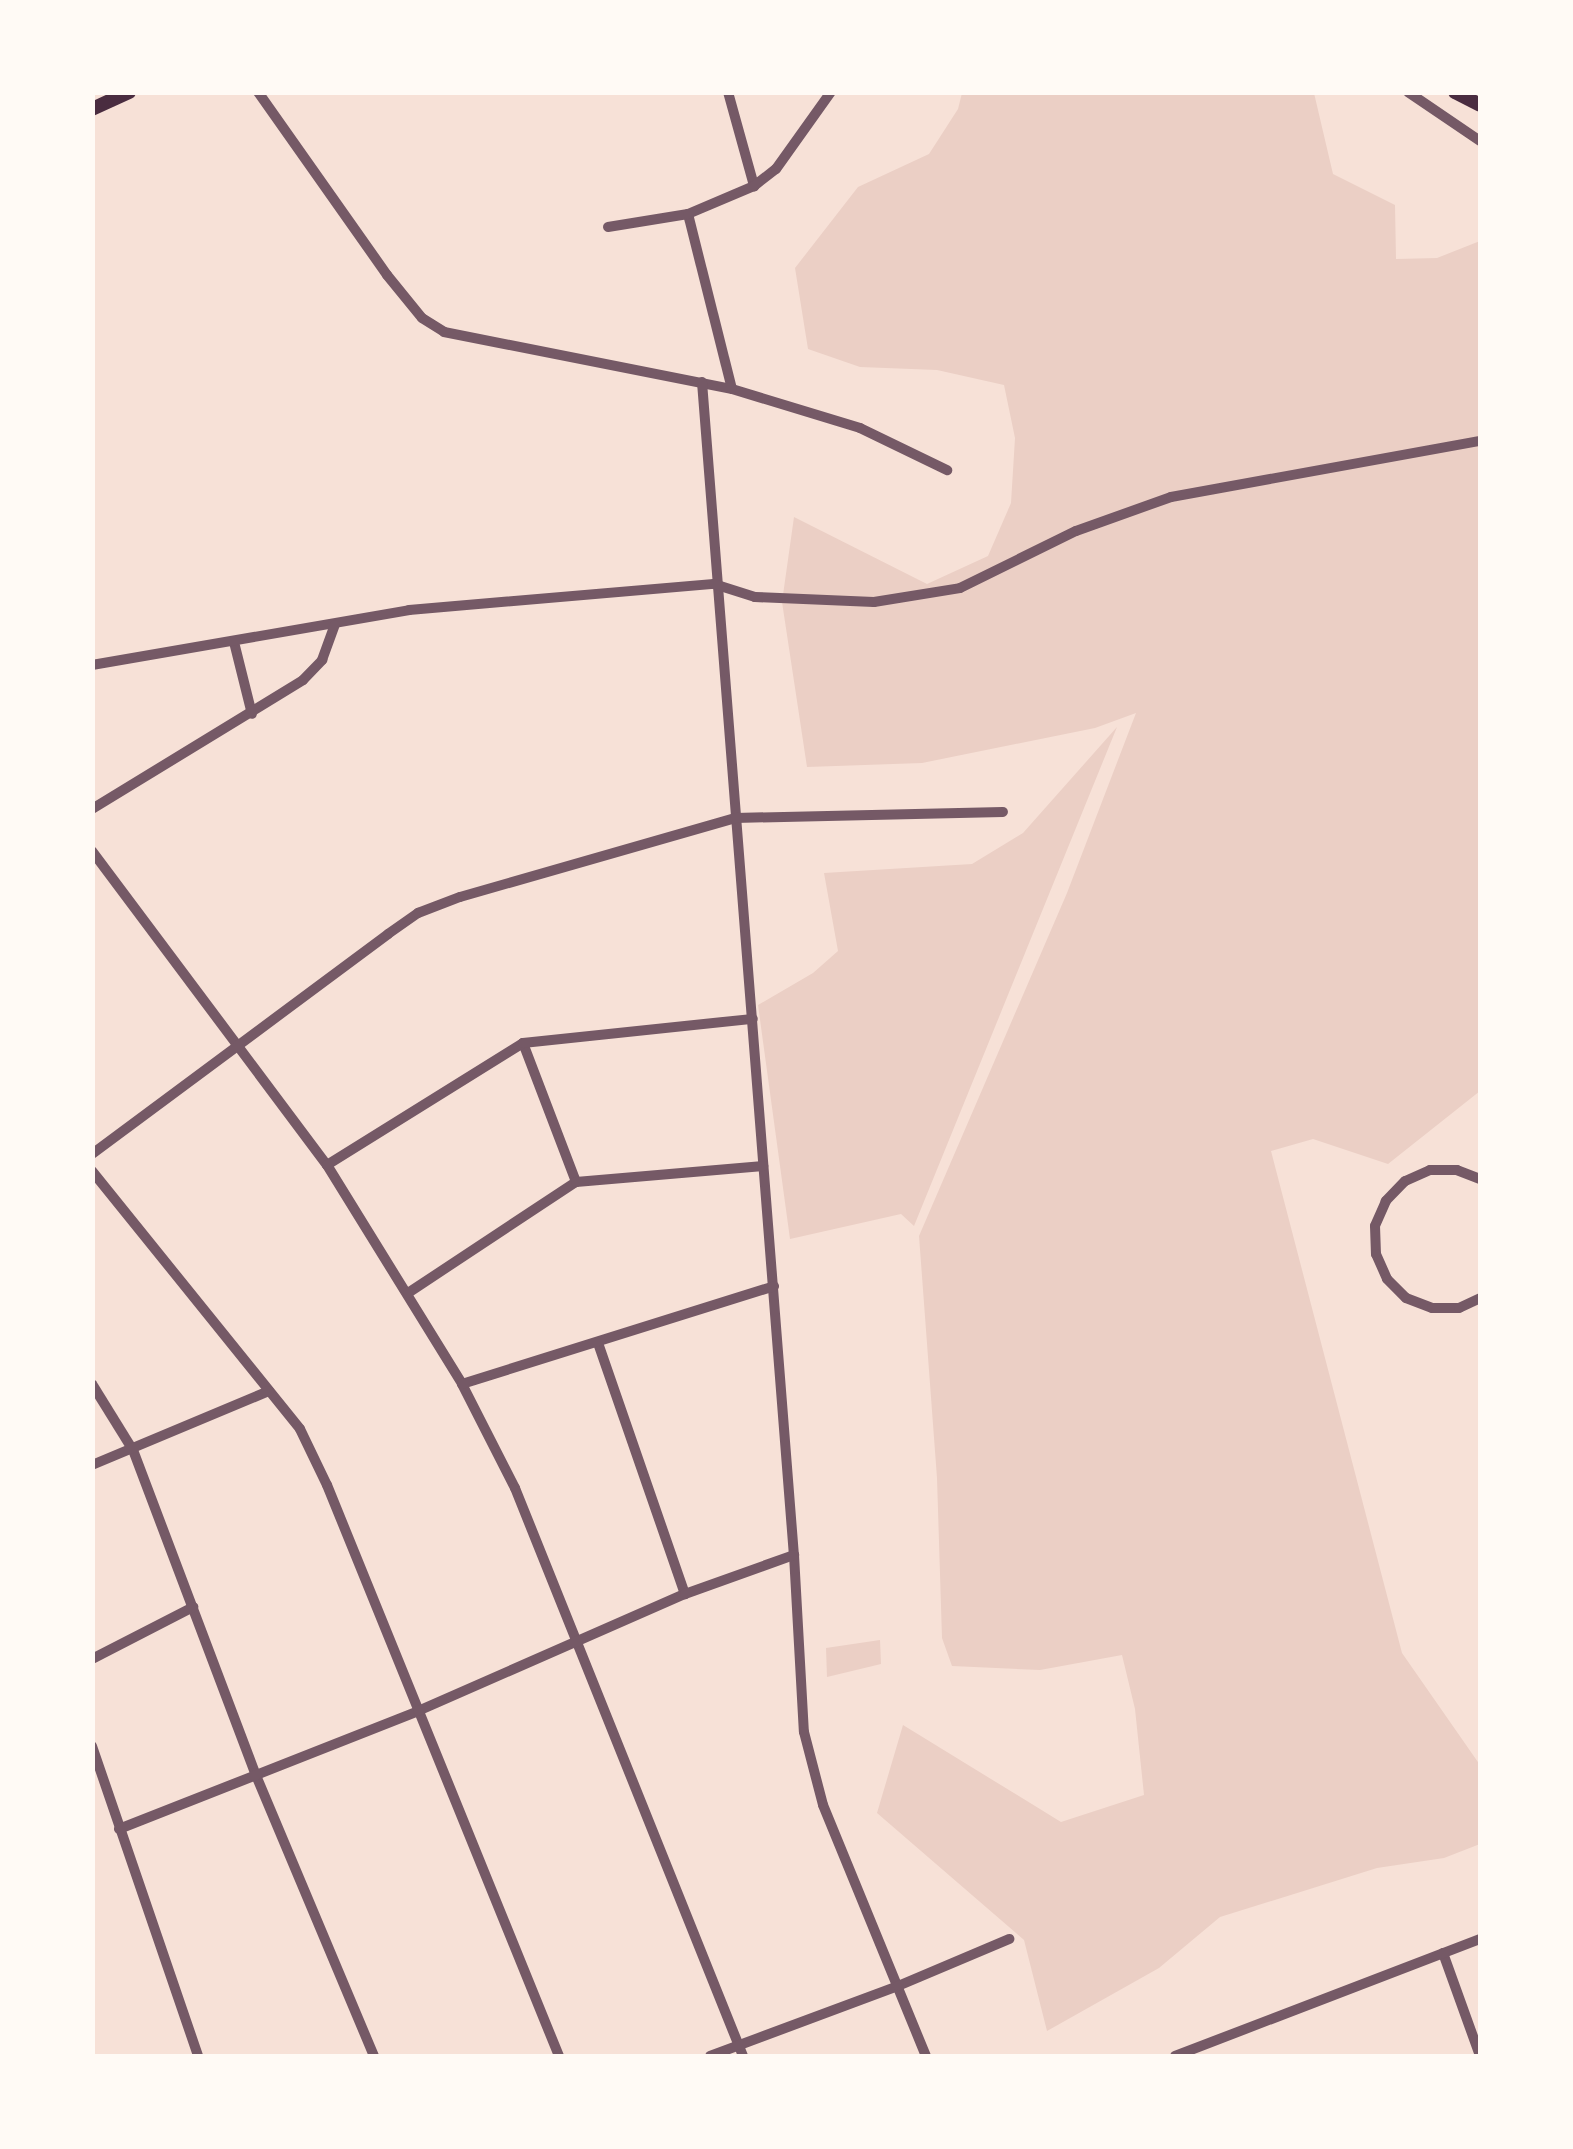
<!DOCTYPE html>
<style>
body{margin:0}
#map{position:relative;width:1573px;height:2149px;overflow:hidden;background:#f7e1d7;font-family:"Fira Sans",sans-serif}
div>[style]{position:absolute}
.green>*{inset:0;background:#ebcfc5}
.minor>*{height:10px;margin:-5px;padding:0 5px;transform-origin:5px;border-radius:5px;background:#755966}
.secondary>*{height:14px;margin:-7px;padding:0 7px;transform-origin:7px;border-radius:7px;background:#4a2c40}
span{translate:-50% -50%;white-space:nowrap;text-align:center;line-height:1.15;-webkit-text-stroke:8px #fffaf5;paint-order:stroke}
.frame{position:absolute;inset:0;border:95px solid #fffaf5;pointer-events:none}
</style>
<div id="map">
<div class="green">
<i style="clip-path:polygon(962px 93px,1314px 93px,1333px 174px,1395px 205px,1396px 259px,1437px 258px,1480px 241px,1480px 1091px,1388px 1164px,1313px 1139px,1271px 1151px,1402px 1653px,1480px 1765px,1480px 1844px,1444px 1858px,1377px 1868px,1220px 1917px,1159px 1968px,1047px 2031px,1024px 1940px,877px 1813px,903px 1725px,1061px 1822px,1144px 1795px,1135px 1709px,1122px 1655px,1040px 1670px,952px 1666px,942px 1638px,937px 1478px,919px 1236px,1067px 893px,1136px 713px,1095px 728px,922px 763px,807px 767px,782px 602px,794px 517px,927px 584px,988px 556px,1011px 503px,1015px 438px,1004px 385px,937px 370px,860px 367px,808px 349px,795px 268px,858px 187px,929px 154px,958px 109px)"></i>
<i style="clip-path:polygon(1117px 727px,914px 1226px,901px 1214px,790px 1239px,758px 1005px,813px 973px,838px 951px,824px 873px,972px 864px,1023px 833px)"></i>
<i style="clip-path:polygon(880px 1640px,881px 1664px,827px 1677px,826px 1648px)"></i>
</div>
<div class="minor">
<i style="left:258px;top:92px;width:224px;rotate:54.8deg"></i>
<i style="left:387px;top:275px;width:55px;rotate:50.9deg"></i>
<i style="left:422px;top:318px;width:26px;rotate:32deg"></i>
<i style="left:444px;top:332px;width:294px;rotate:11.2deg"></i>
<i style="left:732px;top:389px;width:134px;rotate:16.9deg"></i>
<i style="left:860px;top:428px;width:97px;rotate:25.8deg"></i>
<i style="left:728px;top:92px;width:98px;rotate:74.5deg"></i>
<i style="left:1408px;top:92px;width:87px;rotate:34.2deg"></i>
<i style="left:688px;top:214px;width:180px;rotate:75.9deg"></i>
<i style="left:608px;top:227px;width:81px;rotate:-9.2deg"></i>
<i style="left:688px;top:214px;width:72px;rotate:-23deg"></i>
<i style="left:754px;top:186px;width:28px;rotate:-38deg"></i>
<i style="left:776px;top:169px;width:95px;rotate:-54.5deg"></i>
<i style="left:702px;top:382px;width:1177px;rotate:85.52deg"></i>
<i style="left:794px;top:1555px;width:177px;rotate:86.8deg"></i>
<i style="left:804px;top:1732px;width:75px;rotate:75.4deg"></i>
<i style="left:823px;top:1805px;width:271px;rotate:67.7deg"></i>
<i style="left:234px;top:642px;width:74px;rotate:76deg"></i>
<i style="left:92px;top:665px;width:322px;rotate:-9.8deg"></i>
<i style="left:409px;top:610px;width:306px;rotate:-4.9deg"></i>
<i style="left:714px;top:584px;width:43px;rotate:17.6deg"></i>
<i style="left:755px;top:597px;width:119px;rotate:2.4deg"></i>
<i style="left:874px;top:602px;width:87px;rotate:-9.2deg"></i>
<i style="left:960px;top:588px;width:129px;rotate:-26.2deg"></i>
<i style="left:1076px;top:531px;width:101px;rotate:-19.7deg"></i>
<i style="left:1171px;top:497px;width:314px;rotate:-10.3deg"></i>
<i style="left:92px;top:809px;width:247px;rotate:-31.4deg"></i>
<i style="left:303px;top:680px;width:28px;rotate:-46deg"></i>
<i style="left:322px;top:660px;width:37px;rotate:-70deg"></i>
<i style="left:92px;top:851px;width:392px;rotate:53.2deg"></i>
<i style="left:327px;top:1165px;width:257px;rotate:58.3deg"></i>
<i style="left:462px;top:1384px;width:117px;rotate:63deg"></i>
<i style="left:515px;top:1488px;width:612px;rotate:68.13deg"></i>
<i style="left:523px;top:1043px;width:149px;rotate:69.1deg"></i>
<i style="left:92px;top:1154px;width:369px;rotate:-36.6deg"></i>
<i style="left:388px;top:934px;width:37px;rotate:-35deg"></i>
<i style="left:418px;top:913px;width:45px;rotate:-20.9deg"></i>
<i style="left:460px;top:897px;width:286px;rotate:-16deg"></i>
<i style="left:735px;top:818px;width:268px;rotate:-1.3deg"></i>
<i style="left:327px;top:1165px;width:231px;rotate:-31.9deg"></i>
<i style="left:523px;top:1043px;width:231px;rotate:-6deg"></i>
<i style="left:92px;top:1171px;width:331px;rotate:51.1deg"></i>
<i style="left:300px;top:1429px;width:62px;rotate:64.3deg"></i>
<i style="left:327px;top:1485px;width:616px;rotate:67.89deg"></i>
<i style="left:1480px;top:1179px;width:25px;rotate:-159deg"></i>
<i style="left:1457px;top:1170px;width:27px;rotate:180deg"></i>
<i style="left:1430px;top:1170px;width:27px;rotate:156deg"></i>
<i style="left:1405px;top:1181px;width:28px;rotate:134deg"></i>
<i style="left:1386px;top:1201px;width:27px;rotate:114deg"></i>
<i style="left:1375px;top:1226px;width:28px;rotate:88deg"></i>
<i style="left:1376px;top:1254px;width:27px;rotate:66deg"></i>
<i style="left:1387px;top:1279px;width:27px;rotate:45deg"></i>
<i style="left:1406px;top:1298px;width:28px;rotate:21deg"></i>
<i style="left:1432px;top:1308px;width:27px"></i>
<i style="left:1459px;top:1308px;width:23px;rotate:-25deg"></i>
<i style="left:408px;top:1293px;width:201px;rotate:-33.5deg"></i>
<i style="left:576px;top:1182px;width:188px;rotate:-4.9deg"></i>
<i style="left:598px;top:1343px;width:266px;rotate:70.9deg"></i>
<i style="left:92px;top:1384px;width:78px;rotate:58.2deg"></i>
<i style="left:133px;top:1450px;width:345px;rotate:69.3deg"></i>
<i style="left:255px;top:1773px;width:307px;rotate:67.2deg"></i>
<i style="left:462px;top:1384px;width:327px;rotate:-17.4deg"></i>
<i style="left:92px;top:1465px;width:192px;rotate:-22.7deg"></i>
<i style="left:92px;top:1659px;width:114px;rotate:-27.2deg"></i>
<i style="left:92px;top:1746px;width:328px;rotate:71.1deg"></i>
<i style="left:119px;top:1829px;width:321px;rotate:-21.5deg"></i>
<i style="left:418px;top:1711px;width:292px;rotate:-23.7deg"></i>
<i style="left:685px;top:1594px;width:116px;rotate:-19.7deg"></i>
<i style="left:1443px;top:1953px;width:109px;rotate:70.2deg"></i>
<i style="left:710px;top:2056px;width:201px;rotate:-20.4deg"></i>
<i style="left:898px;top:1986px;width:121px;rotate:-22.9deg"></i>
<i style="left:1175px;top:2056px;width:327px;rotate:-21deg"></i>
</div>
<div class="secondary">
<i style="left:1455px;top:92px;width:28px;rotate:27deg"></i>
<i style="left:92px;top:109px;width:41px;rotate:-24.7deg"></i>
</div>
<div class="frame"></div>
</div>
